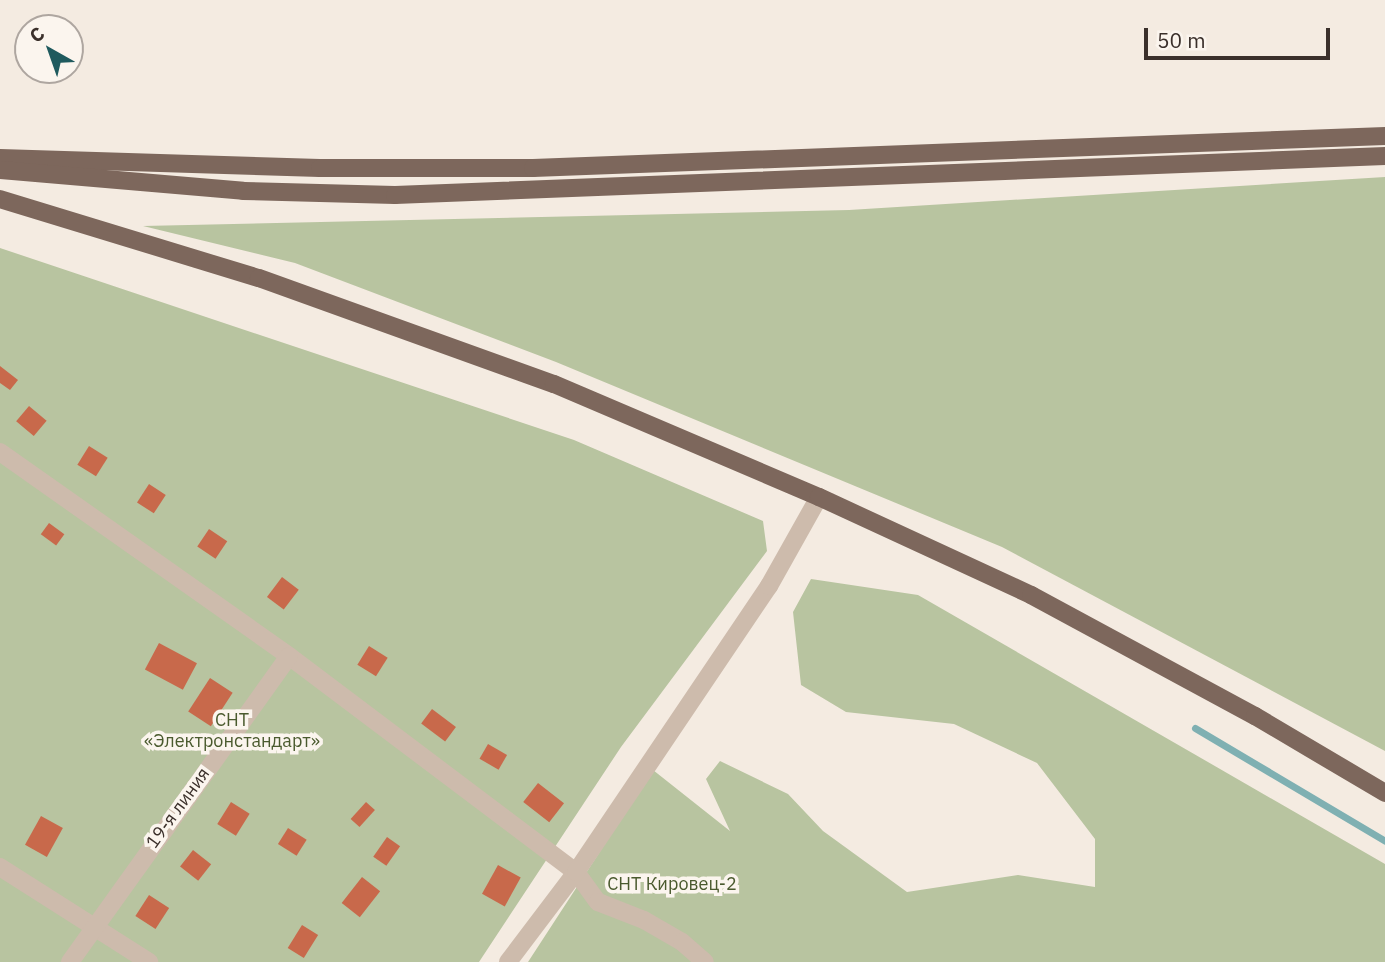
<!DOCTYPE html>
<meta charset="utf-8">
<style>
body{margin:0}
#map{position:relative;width:1385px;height:962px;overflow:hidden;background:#f4ebe1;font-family:"IBM Plex Sans",sans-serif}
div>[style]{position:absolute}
.green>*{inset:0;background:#b8c4a0}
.stream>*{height:7px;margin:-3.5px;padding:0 3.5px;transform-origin:3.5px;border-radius:3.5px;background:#7fb0b2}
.building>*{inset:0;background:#c8694b;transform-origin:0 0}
.minor>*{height:18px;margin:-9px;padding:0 9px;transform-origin:9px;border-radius:9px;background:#cdbbac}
.major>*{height:18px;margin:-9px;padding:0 9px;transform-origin:9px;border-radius:9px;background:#7d675c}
span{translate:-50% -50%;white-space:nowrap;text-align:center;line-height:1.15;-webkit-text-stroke:7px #fbf5ee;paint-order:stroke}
.park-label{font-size:18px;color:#4a5a2e}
.street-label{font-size:18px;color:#3b302b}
.north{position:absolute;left:14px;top:14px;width:70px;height:70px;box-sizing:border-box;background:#fbf5ee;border:2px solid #aea6a0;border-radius:50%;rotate:320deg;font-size:19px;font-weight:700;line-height:28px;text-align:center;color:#3b302b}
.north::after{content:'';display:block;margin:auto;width:24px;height:32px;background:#1f5a5e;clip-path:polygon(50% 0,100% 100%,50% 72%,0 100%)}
.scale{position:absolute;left:1144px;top:28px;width:186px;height:32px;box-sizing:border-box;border:4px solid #3b302b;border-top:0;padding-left:9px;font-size:21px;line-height:24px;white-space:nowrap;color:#3b302b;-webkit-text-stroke:5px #fbf5ee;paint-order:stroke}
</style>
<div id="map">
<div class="green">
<i style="clip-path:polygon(1385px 177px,1385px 751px,1002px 547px,556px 362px,295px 263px,143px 226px,849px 210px)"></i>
<i style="clip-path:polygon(0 248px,574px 440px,763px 521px,767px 551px,621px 747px,479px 962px,0 962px)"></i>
<i style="clip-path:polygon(811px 579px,918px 595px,1385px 864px,1385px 962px,528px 962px,653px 770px,730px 831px,706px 779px,720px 761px,788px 794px,823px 831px,907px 892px,1018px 875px,1095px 887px,1095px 839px,1037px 763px,954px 724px,846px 712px,801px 685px,793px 612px)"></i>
</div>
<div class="stream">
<i style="left:1195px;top:728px;width:221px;rotate:30.7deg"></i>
</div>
<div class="building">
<i style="clip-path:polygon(0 366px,18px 380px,10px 390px,0 383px)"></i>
<i style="left:29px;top:406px;width:23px;height:20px;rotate:40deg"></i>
<i style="left:89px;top:446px;width:22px;height:22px;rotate:32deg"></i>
<i style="left:149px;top:484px;width:20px;height:22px;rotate:33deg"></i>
<i style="left:49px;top:523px;width:19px;height:14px;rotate:36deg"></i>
<i style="left:209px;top:529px;width:22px;height:21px;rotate:34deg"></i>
<i style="left:282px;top:577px;width:21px;height:25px;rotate:37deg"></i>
<i style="left:159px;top:643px;width:43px;height:30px;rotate:28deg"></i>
<i style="left:369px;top:646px;width:22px;height:22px;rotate:32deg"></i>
<i style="left:210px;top:678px;width:27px;height:40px;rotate:33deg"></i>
<i style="left:432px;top:709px;width:30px;height:18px;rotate:37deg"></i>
<i style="left:488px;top:744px;width:22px;height:17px;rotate:30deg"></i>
<i style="left:538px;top:783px;width:33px;height:24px;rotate:38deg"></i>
<i style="left:231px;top:802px;width:22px;height:26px;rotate:32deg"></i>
<i style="left:366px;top:802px;width:12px;height:23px;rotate:42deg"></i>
<i style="left:41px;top:816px;width:25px;height:33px;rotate:29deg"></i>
<i style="left:288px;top:828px;width:22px;height:19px;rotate:32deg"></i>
<i style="left:387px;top:837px;width:16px;height:24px;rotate:35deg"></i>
<i style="left:193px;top:850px;width:23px;height:21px;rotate:38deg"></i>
<i style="left:498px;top:865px;width:26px;height:33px;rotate:29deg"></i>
<i style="left:362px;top:877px;width:23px;height:33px;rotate:38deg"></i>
<i style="left:149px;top:895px;width:24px;height:25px;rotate:33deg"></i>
<i style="left:302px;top:925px;width:19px;height:27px;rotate:32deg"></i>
</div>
<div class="minor">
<i style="left:0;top:452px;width:354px;rotate:35.2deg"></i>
<i style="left:289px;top:656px;width:359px;rotate:37deg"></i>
<i style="left:576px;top:872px;width:37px;rotate:54deg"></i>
<i style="left:598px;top:902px;width:49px;rotate:21.4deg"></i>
<i style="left:644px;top:920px;width:44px;rotate:30.1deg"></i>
<i style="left:682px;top:942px;width:30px;rotate:41deg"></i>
<i style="left:0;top:867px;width:177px;rotate:32.5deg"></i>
<i style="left:70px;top:962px;width:376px;rotate:-54.4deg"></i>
<i style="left:508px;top:962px;width:113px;rotate:-52.9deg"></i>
<i style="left:576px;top:872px;width:345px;rotate:-56deg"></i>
<i style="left:769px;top:586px;width:102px;rotate:-60.7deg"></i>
</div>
<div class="major">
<i style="left:0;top:158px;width:320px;rotate:1.8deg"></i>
<i style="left:320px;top:168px;width:213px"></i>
<i style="left:533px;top:168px;width:853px;rotate:-2.15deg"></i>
<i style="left:0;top:170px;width:244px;rotate:4.9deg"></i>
<i style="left:243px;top:191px;width:152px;rotate:1.5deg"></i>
<i style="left:395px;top:195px;width:991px;rotate:-2.26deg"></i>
<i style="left:0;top:199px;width:271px;rotate:17deg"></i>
<i style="left:259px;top:278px;width:313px;rotate:19.8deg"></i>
<i style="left:554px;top:384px;width:288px;rotate:23.1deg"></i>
<i style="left:819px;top:497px;width:234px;rotate:24.8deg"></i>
<i style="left:1031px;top:595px;width:255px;rotate:28.4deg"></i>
<i style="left:1255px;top:716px;width:151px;rotate:30.6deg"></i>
</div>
<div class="park-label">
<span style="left:232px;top:731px">СНТ<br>«Электронстандарт»</span>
<span style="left:672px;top:884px">СНТ Кировец-2</span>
</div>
<div class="street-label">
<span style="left:178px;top:808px;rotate:-54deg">19-я линия</span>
</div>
<div class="north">С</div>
<div class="scale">50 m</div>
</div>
